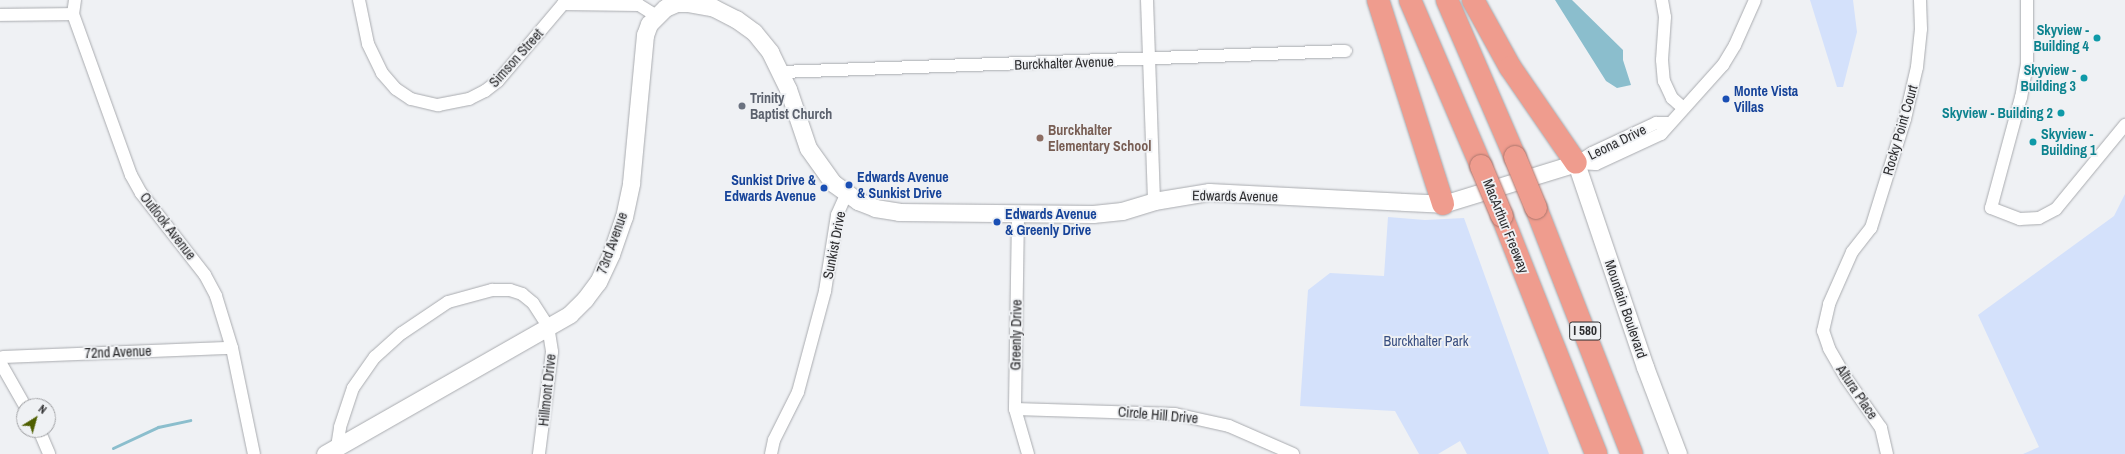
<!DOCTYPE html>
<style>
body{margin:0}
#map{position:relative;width:2125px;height:454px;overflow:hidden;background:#eff1f4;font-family:"Archivo Narrow",sans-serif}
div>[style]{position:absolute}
.green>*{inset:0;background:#d4e1fb}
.water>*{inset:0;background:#8bbecd}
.stream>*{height:3px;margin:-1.5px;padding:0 1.5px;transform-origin:1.5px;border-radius:1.5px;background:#8bbecd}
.roads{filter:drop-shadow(0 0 1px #a9abaf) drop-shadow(0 0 1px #a9abaf)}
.minor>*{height:12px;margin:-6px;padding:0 6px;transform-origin:6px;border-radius:6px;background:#fff}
.secondary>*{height:17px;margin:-8.5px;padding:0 8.5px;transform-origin:8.5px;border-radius:8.5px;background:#fff}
.motorway>*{height:22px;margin:-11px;padding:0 11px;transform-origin:11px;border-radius:11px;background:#ef9c8e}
.bridges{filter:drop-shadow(0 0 1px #ab766d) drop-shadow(0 0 1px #ab766d)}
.motorway-bridge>*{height:22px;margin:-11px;padding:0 11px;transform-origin:11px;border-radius:11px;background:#ef9c8e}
.dots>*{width:11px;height:11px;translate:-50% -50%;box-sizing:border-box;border:2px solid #eff1f4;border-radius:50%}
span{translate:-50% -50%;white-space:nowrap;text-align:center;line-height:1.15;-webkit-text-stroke:3.5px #eff1f4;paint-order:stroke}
.shield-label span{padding:1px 3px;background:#eff1f4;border:1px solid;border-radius:3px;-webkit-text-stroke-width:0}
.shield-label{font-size:13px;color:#2e2e30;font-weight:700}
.culture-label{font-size:14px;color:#0d838f;font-weight:700}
.right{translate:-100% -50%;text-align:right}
.left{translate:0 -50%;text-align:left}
.street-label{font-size:14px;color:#2e2e30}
.transit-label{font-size:14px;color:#164399;font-weight:700}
.worship-label{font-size:14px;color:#5b616d;font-weight:700}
.education-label{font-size:14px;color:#785e54;font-weight:700}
.park-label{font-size:14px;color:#384e80}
.north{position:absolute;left:16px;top:398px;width:40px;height:40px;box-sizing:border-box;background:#eff1f4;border:1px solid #a2a3a6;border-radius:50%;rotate:37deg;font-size:11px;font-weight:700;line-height:16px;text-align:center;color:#2e2e30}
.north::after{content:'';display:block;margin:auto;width:14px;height:18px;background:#4f5f01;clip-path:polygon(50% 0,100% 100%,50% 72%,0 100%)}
</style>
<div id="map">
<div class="green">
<i style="clip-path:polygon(1810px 0,1853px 0,1857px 32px,1843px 87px,1837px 87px)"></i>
<i style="clip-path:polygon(2125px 194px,2125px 454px,2023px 454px,2039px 447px,1978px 315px,2114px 216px)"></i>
<i style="clip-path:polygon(1388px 217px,1425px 220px,1464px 218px,1549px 454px,1467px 454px,1460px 441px,1438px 454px,1419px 454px,1395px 411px,1300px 406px,1308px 290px,1330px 273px,1384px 276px)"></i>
</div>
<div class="water">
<i style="clip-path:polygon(1555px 0,1572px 0,1623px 50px,1623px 60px,1631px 85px,1617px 88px,1606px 81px)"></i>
</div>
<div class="stream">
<i style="left:113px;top:448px;width:50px;rotate:-25deg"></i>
<i style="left:158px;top:427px;width:33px;rotate:-12deg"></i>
</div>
<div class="roads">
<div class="minor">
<i style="left:75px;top:0;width:14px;rotate:98deg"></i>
<i style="left:73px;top:14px;width:171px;rotate:70.2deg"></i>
<i style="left:131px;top:175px;width:21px;rotate:61deg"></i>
<i style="left:141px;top:193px;width:104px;rotate:52deg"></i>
<i style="left:205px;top:275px;width:24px;rotate:62deg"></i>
<i style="left:216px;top:296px;width:54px;rotate:72.9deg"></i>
<i style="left:232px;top:348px;width:108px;rotate:78.3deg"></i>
<i style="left:359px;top:0;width:45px;rotate:78.4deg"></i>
<i style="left:368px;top:44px;width:32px;rotate:64deg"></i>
<i style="left:382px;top:73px;width:21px;rotate:49deg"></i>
<i style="left:396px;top:89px;width:18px;rotate:34deg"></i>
<i style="left:411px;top:99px;width:28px;rotate:13deg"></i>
<i style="left:438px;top:105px;width:32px;rotate:-11deg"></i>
<i style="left:469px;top:99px;width:18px;rotate:-27deg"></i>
<i style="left:485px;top:91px;width:16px;rotate:-38deg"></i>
<i style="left:498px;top:81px;width:101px;rotate:-49.8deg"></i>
<i style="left:563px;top:4px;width:76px;rotate:0.8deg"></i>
<i style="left:639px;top:5px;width:19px;rotate:32deg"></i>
<i style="left:1147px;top:0;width:201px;rotate:88deg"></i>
<i style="left:1662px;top:0;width:17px;rotate:80deg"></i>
<i style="left:1665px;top:17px;width:43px;rotate:94deg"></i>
<i style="left:1662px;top:60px;width:21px;rotate:85deg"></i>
<i style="left:1664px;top:81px;width:19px;rotate:65deg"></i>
<i style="left:1672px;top:98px;width:15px;rotate:42deg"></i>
<i style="left:2027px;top:0;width:64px;rotate:90deg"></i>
<i style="left:2027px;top:64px;width:34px;rotate:100deg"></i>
<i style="left:2021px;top:97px;width:115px;rotate:105.1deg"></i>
<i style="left:1991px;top:208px;width:31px;rotate:21deg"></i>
<i style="left:2020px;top:219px;width:19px;rotate:-3deg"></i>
<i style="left:2039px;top:218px;width:19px;rotate:-28deg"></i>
<i style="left:2056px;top:209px;width:109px;rotate:-50.6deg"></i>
<i style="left:0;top:15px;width:73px;rotate:-0.8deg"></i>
<i style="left:781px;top:72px;width:565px;rotate:-2.13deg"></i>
<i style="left:1576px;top:163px;width:20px;rotate:3deg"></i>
<i style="left:1596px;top:164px;width:72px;rotate:-24.8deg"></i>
<i style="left:1661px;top:134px;width:93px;rotate:-48.1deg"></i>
<i style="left:1723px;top:65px;width:23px;rotate:-59deg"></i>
<i style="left:1735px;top:45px;width:49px;rotate:-66deg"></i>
<i style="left:1576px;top:163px;width:19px;rotate:-32deg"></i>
<i style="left:1592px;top:153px;width:71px;rotate:-25.1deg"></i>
<i style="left:1656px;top:123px;width:12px"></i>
<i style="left:1018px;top:215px;width:194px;rotate:90.9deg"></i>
<i style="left:1015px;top:409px;width:47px;rotate:73.9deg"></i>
<i style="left:3px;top:357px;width:229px;rotate:-2.3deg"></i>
<i style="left:0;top:362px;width:51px;rotate:60.4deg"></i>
<i style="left:1015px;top:409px;width:160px;rotate:1.8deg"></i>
<i style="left:1175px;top:414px;width:55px;rotate:12.5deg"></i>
<i style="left:1229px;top:426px;width:70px;rotate:23.6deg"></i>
<i style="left:39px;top:430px;width:26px;rotate:67deg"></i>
<i style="left:337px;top:447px;width:20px;rotate:-81deg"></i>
<i style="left:340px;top:427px;width:41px;rotate:-71.6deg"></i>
<i style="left:353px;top:388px;width:38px;rotate:-55deg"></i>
<i style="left:375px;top:357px;width:36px;rotate:-42deg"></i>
<i style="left:402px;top:333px;width:55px;rotate:-34deg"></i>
<i style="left:448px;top:302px;width:46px;rotate:-15.3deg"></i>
<i style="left:492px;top:290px;width:18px"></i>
<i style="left:510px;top:290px;width:13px;rotate:18deg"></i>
<i style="left:522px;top:294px;width:14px;rotate:39deg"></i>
<i style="left:533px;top:303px;width:27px;rotate:57deg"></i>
<i style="left:548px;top:326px;width:26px;rotate:81deg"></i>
<i style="left:552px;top:352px;width:103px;rotate:97.3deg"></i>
<i style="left:771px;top:454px;width:14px;rotate:-78deg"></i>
<i style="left:774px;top:440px;width:54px;rotate:-63.4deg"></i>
<i style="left:798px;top:392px;width:105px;rotate:-75deg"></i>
<i style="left:825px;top:291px;width:77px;rotate:-81deg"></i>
<i style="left:837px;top:215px;width:22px;rotate:-66deg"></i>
<i style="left:1887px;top:454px;width:27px;rotate:-103deg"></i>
<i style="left:1881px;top:428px;width:61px;rotate:-125deg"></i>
<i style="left:1846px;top:378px;width:34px;rotate:-120deg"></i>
<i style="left:1829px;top:348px;width:18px;rotate:-109deg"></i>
<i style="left:1823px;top:331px;width:28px;rotate:-77deg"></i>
<i style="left:1829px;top:304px;width:57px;rotate:-66.1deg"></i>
<i style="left:1852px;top:252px;width:31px;rotate:-52deg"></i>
<i style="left:1871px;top:228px;width:114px;rotate:-72.7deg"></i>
<i style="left:1905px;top:119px;width:53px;rotate:-77deg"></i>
<i style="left:1917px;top:67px;width:38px;rotate:-84deg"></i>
<i style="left:1921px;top:29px;width:29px;rotate:-92deg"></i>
</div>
<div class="secondary">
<i style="left:325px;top:454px;width:282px;rotate:-29.7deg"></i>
<i style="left:570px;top:314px;width:21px;rotate:-45deg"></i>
<i style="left:585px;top:299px;width:21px;rotate:-53deg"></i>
<i style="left:598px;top:282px;width:31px;rotate:-65deg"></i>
<i style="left:611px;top:254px;width:39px;rotate:-71deg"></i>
<i style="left:624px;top:217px;width:35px;rotate:-78deg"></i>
<i style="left:631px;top:183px;width:149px;rotate:-84.6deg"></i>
<i style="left:645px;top:35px;width:12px;rotate:-70deg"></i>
<i style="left:649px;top:24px;width:23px;rotate:-45deg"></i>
<i style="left:665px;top:8px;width:12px;rotate:-24deg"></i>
<i style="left:676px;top:3px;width:11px"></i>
<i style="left:687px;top:3px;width:27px;rotate:10deg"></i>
<i style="left:714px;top:8px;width:25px;rotate:27deg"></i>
<i style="left:736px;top:19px;width:22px;rotate:36deg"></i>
<i style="left:754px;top:32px;width:26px;rotate:51deg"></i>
<i style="left:770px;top:52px;width:41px;rotate:64.1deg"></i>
<i style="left:788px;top:89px;width:62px;rotate:71.3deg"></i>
<i style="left:808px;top:148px;width:43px;rotate:54.5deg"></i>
<i style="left:833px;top:183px;width:31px;rotate:36deg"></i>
<i style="left:858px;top:201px;width:18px;rotate:22deg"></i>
<i style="left:875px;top:208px;width:24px;rotate:9deg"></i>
<i style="left:899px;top:212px;width:194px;rotate:0.6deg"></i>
<i style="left:1093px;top:214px;width:29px;rotate:-6deg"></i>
<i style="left:1122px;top:211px;width:34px;rotate:-17deg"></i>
<i style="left:1154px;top:201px;width:56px;rotate:-9.3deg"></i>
<i style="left:1209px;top:192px;width:234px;rotate:2.9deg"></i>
<i style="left:1443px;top:204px;width:139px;rotate:-17.1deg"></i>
<i style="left:1576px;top:163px;width:215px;rotate:71.3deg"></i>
<i style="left:1645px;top:367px;width:93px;rotate:69.2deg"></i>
</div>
<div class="motorway">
<i style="left:1378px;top:0;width:214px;rotate:72.3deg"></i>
<i style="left:1410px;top:0;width:181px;rotate:66.8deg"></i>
<i style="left:1447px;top:0;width:171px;rotate:66.6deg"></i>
<i style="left:1473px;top:0;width:77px;rotate:61.1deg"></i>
<i style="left:1510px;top:67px;width:116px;rotate:55.5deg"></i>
<i style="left:1536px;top:208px;width:264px;rotate:68.7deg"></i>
<i style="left:1502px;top:216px;width:256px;rotate:68.4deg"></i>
</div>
</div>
<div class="bridges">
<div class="motorway-bridge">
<i style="left:1515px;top:157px;width:55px;rotate:67.6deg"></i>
<i style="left:1481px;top:166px;width:54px;rotate:67.2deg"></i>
</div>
</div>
<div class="dots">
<i style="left:2097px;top:38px;background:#0f9aa8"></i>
<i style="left:2084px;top:78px;background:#0f9aa8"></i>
<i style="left:1726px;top:99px;background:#1a4fb4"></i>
<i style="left:742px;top:106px;background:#6b7280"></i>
<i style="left:2061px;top:113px;background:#0f9aa8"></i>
<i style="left:1040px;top:138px;background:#8d6e63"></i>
<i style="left:2033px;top:142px;background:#0f9aa8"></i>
<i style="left:849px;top:185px;background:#1a4fb4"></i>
<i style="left:824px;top:188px;background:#1a4fb4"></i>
<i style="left:997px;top:222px;background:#1a4fb4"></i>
</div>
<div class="shield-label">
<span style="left:1585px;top:331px">I 580</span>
</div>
<div class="culture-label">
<span class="right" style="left:2089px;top:38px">Skyview -<br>Building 4</span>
<span class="right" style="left:2076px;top:78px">Skyview -<br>Building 3</span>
<span class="right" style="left:2053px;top:113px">Skyview - Building 2</span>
<span class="left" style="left:2041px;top:142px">Skyview -<br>Building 1</span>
</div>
<div class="street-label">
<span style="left:516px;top:58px;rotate:-48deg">Simson Street</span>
<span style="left:1064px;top:63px;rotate:-2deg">Burckhalter Avenue</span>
<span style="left:1900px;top:130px;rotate:-74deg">Rocky Point Court</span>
<span style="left:1617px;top:142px;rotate:-26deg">Leona Drive</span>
<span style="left:1235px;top:196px;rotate:1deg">Edwards Avenue</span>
<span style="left:168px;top:226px;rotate:52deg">Outlook Avenue</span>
<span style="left:1506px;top:226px;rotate:68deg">MacArthur Freeway</span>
<span style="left:612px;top:243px;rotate:-70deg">73rd Avenue</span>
<span style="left:834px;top:245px;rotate:-79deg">Sunkist Drive</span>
<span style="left:1626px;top:309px;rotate:71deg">Mountain Boulevard</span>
<span style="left:1016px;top:335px;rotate:-89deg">Greenly Drive</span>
<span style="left:118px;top:352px;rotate:-2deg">72nd Avenue</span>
<span style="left:547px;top:390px;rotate:-84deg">Hillmont Drive</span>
<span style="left:1857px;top:392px;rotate:56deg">Altura Place</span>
<span style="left:1158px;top:415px;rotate:5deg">Circle Hill Drive</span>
</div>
<div class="transit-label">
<span class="left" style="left:1734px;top:99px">Monte Vista<br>Villas</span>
<span class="left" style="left:857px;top:185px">Edwards Avenue<br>&amp; Sunkist Drive</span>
<span class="right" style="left:816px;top:188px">Sunkist Drive &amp;<br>Edwards Avenue</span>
<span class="left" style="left:1005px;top:222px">Edwards Avenue<br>&amp; Greenly Drive</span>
</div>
<div class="worship-label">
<span class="left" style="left:750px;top:106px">Trinity<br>Baptist Church</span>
</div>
<div class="education-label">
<span class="left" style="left:1048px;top:138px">Burckhalter<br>Elementary School</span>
</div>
<div class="park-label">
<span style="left:1426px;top:341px">Burckhalter Park</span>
</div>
<div class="north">N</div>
</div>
